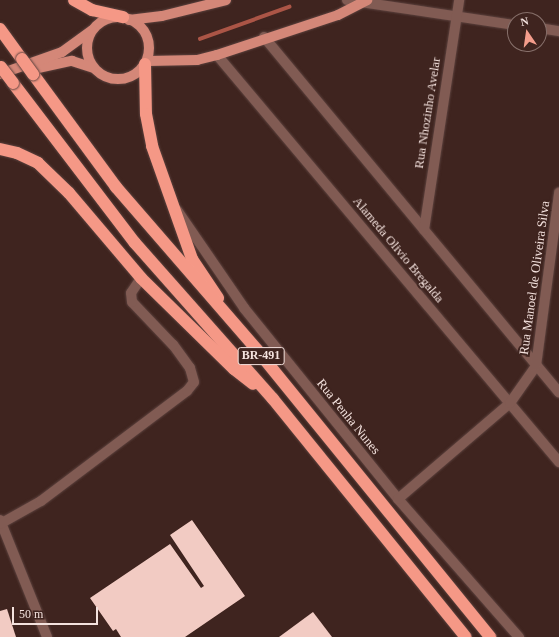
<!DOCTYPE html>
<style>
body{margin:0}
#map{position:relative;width:559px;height:637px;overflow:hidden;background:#3f241f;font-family:Georgia,serif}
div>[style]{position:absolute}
.stream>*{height:3.5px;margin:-1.75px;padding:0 1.75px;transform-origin:1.75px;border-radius:1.75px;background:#ab5546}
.building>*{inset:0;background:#f2cbc3}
.roads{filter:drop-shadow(0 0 1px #5c423e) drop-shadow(0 0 1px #5c423e)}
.minor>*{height:10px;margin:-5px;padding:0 5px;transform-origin:5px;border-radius:5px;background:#815b53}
.major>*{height:10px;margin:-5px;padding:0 5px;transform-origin:5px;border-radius:5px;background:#d48778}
.major>.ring{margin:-5px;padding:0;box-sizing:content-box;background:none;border:10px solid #d48778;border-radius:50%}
.highway>*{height:12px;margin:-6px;padding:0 6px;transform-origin:6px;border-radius:6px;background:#f59886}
.bridges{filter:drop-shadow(0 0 1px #5c423e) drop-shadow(0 0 1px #5c423e)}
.highway-bridge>*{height:12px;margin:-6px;padding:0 6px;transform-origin:6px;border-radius:6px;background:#f59886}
span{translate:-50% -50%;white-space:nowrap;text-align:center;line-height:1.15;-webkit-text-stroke:4px #3f241f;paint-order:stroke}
.shield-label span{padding:1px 3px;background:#3f241f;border:1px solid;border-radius:3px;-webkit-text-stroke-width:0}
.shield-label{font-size:12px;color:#f4e2de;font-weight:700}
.street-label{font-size:13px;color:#f4e2de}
.north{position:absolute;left:507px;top:12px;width:40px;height:40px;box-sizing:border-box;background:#3f241f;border:1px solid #87706b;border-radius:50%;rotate:347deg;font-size:11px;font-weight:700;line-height:16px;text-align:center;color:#f4e2de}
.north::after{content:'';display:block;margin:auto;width:14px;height:18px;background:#f49d8c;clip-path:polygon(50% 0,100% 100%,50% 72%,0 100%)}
.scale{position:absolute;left:12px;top:607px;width:86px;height:18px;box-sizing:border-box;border:2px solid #f4e2de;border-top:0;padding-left:5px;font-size:12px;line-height:14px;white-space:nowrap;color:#f4e2de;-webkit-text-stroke:3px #3f241f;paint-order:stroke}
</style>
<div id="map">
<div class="stream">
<i style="left:200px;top:39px;width:95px;rotate:-19.8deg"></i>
</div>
<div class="building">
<i style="clip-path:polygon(192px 520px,245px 596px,185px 637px,121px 637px,116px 629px,113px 631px,90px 598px,170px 544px,201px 588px,204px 586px,170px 535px)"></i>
<i style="clip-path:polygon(7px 609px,16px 637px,0 637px,0 611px)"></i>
<i style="clip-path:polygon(313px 612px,332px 637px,279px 637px)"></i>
</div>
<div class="roads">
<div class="minor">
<i style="left:347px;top:0;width:170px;rotate:8.5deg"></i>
<i style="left:539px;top:28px;width:20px;rotate:9deg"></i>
<i style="left:264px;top:37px;width:462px;rotate:50.3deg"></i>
<i style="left:217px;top:55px;width:532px;rotate:49.96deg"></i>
<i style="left:177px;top:210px;width:119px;rotate:55.6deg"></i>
<i style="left:244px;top:308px;width:245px;rotate:51.1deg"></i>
<i style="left:398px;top:499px;width:184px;rotate:48.8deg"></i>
<i style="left:424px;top:230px;width:233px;rotate:-81.3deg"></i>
<i style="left:398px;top:499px;width:148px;rotate:-40.6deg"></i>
<i style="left:510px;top:403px;width:45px;rotate:-54.9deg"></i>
<i style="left:536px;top:366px;width:175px;rotate:-82.4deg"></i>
<i style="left:0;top:520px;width:126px;rotate:68.1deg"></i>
<i style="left:0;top:524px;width:47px;rotate:-29.3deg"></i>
<i style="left:41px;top:501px;width:183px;rotate:-37deg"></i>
<i style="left:187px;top:391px;width:11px;rotate:-52deg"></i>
<i style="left:194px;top:382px;width:15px;rotate:-106deg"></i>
<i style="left:190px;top:368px;width:29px;rotate:-126deg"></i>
<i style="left:173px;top:345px;width:59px;rotate:-133.6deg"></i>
<i style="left:132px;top:302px;width:9px;rotate:-96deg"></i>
<i style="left:131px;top:293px;width:18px;rotate:-56deg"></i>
</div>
<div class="major">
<i class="ring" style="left:87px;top:17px;width:52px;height:52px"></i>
<i style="left:129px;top:20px;width:33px;rotate:-7deg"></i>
<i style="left:162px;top:16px;width:66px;rotate:-14deg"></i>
<i style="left:148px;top:61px;width:49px;rotate:-1.2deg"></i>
<i style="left:197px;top:60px;width:21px;rotate:-14deg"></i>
<i style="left:217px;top:55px;width:127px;rotate:-18.3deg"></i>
<i style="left:338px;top:15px;width:33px;rotate:-27deg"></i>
<i style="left:38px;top:68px;width:35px;rotate:-12deg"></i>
<i style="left:72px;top:61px;width:22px;rotate:18deg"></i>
<i style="left:0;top:74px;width:66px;rotate:-19.5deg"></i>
<i style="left:62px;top:52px;width:37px;rotate:-36deg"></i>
</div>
<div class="highway">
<i style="left:74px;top:0;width:21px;rotate:29deg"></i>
<i style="left:92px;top:10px;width:32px;rotate:13deg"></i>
<i style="left:0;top:29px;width:37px;rotate:54deg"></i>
<i style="left:145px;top:64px;width:50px;rotate:88.9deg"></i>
<i style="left:146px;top:114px;width:33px;rotate:79deg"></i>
<i style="left:152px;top:146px;width:120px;rotate:70.5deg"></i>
<i style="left:192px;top:259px;width:47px;rotate:56.3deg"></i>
<i style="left:33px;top:74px;width:140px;rotate:53.7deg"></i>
<i style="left:116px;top:187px;width:216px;rotate:49.1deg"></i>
<i style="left:257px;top:350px;width:370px;rotate:50.9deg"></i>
<i style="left:13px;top:83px;width:201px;rotate:52.7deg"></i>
<i style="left:135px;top:243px;width:208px;rotate:48.5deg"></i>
<i style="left:273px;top:399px;width:306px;rotate:51deg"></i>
<i style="left:0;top:149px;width:17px;rotate:13deg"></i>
<i style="left:17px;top:153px;width:23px;rotate:25deg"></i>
<i style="left:38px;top:163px;width:43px;rotate:44.1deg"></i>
<i style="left:69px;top:193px;width:111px;rotate:49.7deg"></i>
<i style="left:141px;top:278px;width:130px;rotate:44.4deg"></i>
<i style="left:234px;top:369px;width:24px;rotate:38deg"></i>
</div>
</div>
<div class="bridges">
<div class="highway-bridge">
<i style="left:22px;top:59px;width:19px;rotate:54deg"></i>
<i style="left:1px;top:67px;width:20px;rotate:53deg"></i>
</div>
</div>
<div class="shield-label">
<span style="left:261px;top:356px">BR-491</span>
</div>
<div class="street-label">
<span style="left:428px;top:113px;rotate:-81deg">Rua Nhozinho Avelar</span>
<span style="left:398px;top:250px;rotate:50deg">Alameda Olivio Bregalda</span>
<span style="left:535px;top:278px;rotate:-82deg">Rua Manoel de Oliveira Silva</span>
<span style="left:348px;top:417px;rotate:51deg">Rua Penha Nunes</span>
</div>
<div class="north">N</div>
<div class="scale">50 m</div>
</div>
